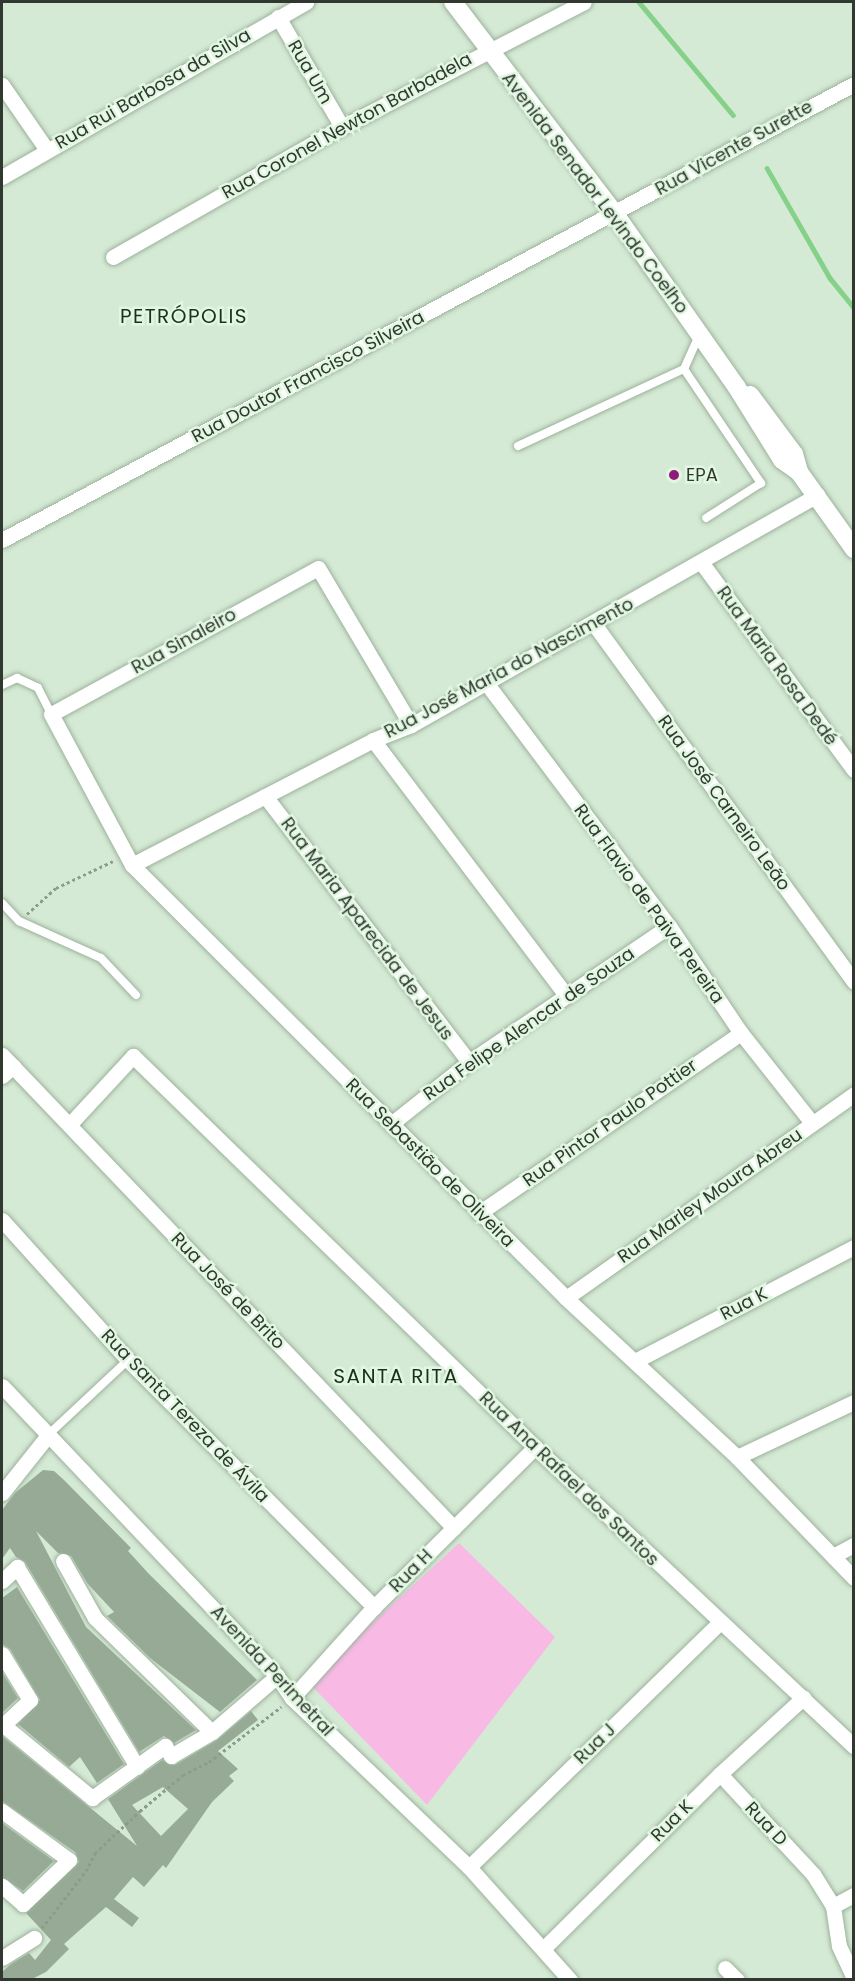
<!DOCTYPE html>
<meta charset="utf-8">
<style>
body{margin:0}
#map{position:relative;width:855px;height:1981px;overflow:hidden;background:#d4ead4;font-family:Poppins,sans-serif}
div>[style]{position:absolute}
.green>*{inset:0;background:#f8bae5}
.stream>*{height:4.5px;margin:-2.25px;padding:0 2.25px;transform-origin:2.25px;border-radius:2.25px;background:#86d189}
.building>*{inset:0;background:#96aa95}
.path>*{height:3px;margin-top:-1.5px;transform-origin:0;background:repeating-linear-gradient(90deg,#8c9c8c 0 3px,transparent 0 6px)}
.roads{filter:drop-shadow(0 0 2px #9db19d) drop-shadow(0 0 2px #9db19d)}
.service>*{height:8px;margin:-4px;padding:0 4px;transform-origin:4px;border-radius:4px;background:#fff}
.minor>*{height:15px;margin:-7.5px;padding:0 7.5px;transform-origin:7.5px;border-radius:7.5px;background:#fff}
.tertiary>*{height:18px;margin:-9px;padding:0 9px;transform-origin:9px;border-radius:9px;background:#fff}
.dots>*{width:16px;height:16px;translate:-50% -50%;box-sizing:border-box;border:3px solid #e1f7e1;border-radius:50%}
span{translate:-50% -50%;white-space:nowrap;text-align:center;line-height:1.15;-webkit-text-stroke:5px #e1f7e1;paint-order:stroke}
.street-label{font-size:18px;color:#303830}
.poi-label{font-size:18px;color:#303830}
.left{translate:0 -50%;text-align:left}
.neighbourhood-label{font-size:20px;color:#1e2f1f;letter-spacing:1.5px}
.frame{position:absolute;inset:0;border:3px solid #303830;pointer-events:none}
</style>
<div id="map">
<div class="green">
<i style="clip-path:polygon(459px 1543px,555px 1637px,427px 1805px,308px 1682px)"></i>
</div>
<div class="stream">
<i style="left:639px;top:2px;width:147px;rotate:50.2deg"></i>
<i style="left:767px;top:168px;width:127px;rotate:60.2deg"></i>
<i style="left:830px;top:278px;width:38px;rotate:51deg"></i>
</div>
<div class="building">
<i style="clip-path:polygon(43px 1470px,54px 1471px,64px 1480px,131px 1548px,128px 1551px,149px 1574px,257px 1680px,220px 1712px,150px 1658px,107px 1616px,114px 1612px,87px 1583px,71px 1556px,58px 1553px,36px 1531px,86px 1627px,196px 1730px,174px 1743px,164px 1736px,139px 1752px,25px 1562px,16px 1557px,10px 1548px,2px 1559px,2px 1510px,15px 1493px)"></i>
<i style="clip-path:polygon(17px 1587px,124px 1764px,97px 1783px,80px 1757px,69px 1767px,18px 1724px,40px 1700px,10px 1649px,2px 1644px,2px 1598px)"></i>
<i style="clip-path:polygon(2px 1672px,18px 1698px,2px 1713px)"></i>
<i style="clip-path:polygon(evenodd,251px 1711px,258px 1720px,218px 1751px,238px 1769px,229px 1776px,234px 1781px,212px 1802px,166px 1868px,163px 1865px,144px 1887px,133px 1877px,114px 1899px,139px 1918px,132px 1927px,106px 1907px,64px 1944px,69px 1949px,46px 1972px,30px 1980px,2px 1980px,2px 1972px,11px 1964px,29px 1953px,35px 1960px,51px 1940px,26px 1913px,79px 1862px,75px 1852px,2px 1801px,2px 1736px,137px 1846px,108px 1799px,162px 1760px,175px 1765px,217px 1740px,251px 1711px,163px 1787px,188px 1809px,161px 1836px,132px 1805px,163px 1787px)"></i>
<i style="clip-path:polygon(2px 1823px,54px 1861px,23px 1891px,2px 1877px)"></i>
</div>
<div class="path">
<i style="left:27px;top:914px;width:39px;rotate:-42deg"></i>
<i style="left:56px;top:888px;width:63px;rotate:-25.3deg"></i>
<i style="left:42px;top:1928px;width:72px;rotate:-52.3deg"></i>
<i style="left:86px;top:1871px;width:20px;rotate:-63deg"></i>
<i style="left:95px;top:1853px;width:62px;rotate:-43deg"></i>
<i style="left:140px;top:1811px;width:56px;rotate:-39.9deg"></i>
<i style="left:183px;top:1775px;width:29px;rotate:-27deg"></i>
<i style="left:209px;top:1762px;width:91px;rotate:-37.4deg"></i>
</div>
<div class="roads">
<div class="service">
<i style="left:684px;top:369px;width:138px;rotate:56deg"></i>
<i style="left:761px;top:483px;width:65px;rotate:147.5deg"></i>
<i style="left:518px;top:446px;width:183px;rotate:-24.9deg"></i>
<i style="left:684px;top:369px;width:35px;rotate:-66deg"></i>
<i style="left:2px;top:685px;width:17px;rotate:-25deg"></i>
<i style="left:17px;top:678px;width:23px;rotate:25deg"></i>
<i style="left:38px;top:688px;width:29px;rotate:63deg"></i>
<i style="left:2px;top:903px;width:25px;rotate:47deg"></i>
<i style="left:19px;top:921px;width:90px;rotate:24.3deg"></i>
<i style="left:101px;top:958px;width:51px;rotate:46.6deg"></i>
<i style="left:49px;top:1434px;width:108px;rotate:-43.1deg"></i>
</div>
<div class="minor">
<i style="left:278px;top:17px;width:127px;rotate:59.8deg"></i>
<i style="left:2px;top:85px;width:79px;rotate:55.3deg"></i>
<i style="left:2px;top:177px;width:351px;rotate:-29.9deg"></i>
<i style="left:113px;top:257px;width:263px;rotate:-29.6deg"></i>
<i style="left:342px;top:127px;width:272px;rotate:-27.3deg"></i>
<i style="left:2px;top:540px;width:966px;rotate:-28.16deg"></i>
<i style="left:701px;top:562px;width:258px;rotate:53.7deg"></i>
<i style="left:594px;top:624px;width:442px;rotate:54deg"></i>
<i style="left:487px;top:684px;width:303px;rotate:53.1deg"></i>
<i style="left:669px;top:926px;width:129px;rotate:56.1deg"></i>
<i style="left:741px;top:1033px;width:115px;rotate:51.7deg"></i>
<i style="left:411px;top:725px;width:182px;rotate:-120.6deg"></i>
<i style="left:318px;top:568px;width:304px;rotate:151.3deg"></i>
<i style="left:51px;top:714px;width:171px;rotate:61.8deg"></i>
<i style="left:132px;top:865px;width:613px;rotate:44.93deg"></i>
<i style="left:566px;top:1298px;width:233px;rotate:42.9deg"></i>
<i style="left:737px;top:1457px;width:168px;rotate:46deg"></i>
<i style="left:373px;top:740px;width:320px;rotate:52.9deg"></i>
<i style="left:265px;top:796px;width:335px;rotate:52.5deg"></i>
<i style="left:132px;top:865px;width:271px;rotate:-27.4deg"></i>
<i style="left:373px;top:740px;width:41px;rotate:-21.5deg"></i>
<i style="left:411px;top:725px;width:467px;rotate:-29.5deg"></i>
<i style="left:2px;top:1055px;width:654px;rotate:46.3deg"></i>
<i style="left:2px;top:1076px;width:15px;rotate:-42deg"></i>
<i style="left:70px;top:1124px;width:93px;rotate:-47.2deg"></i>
<i style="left:133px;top:1056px;width:561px;rotate:44.21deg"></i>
<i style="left:535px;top:1447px;width:438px;rotate:43.2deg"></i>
<i style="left:391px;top:1124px;width:100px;rotate:-38.5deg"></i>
<i style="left:469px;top:1062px;width:242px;rotate:-34.2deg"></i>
<i style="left:479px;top:1213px;width:318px;rotate:-34.5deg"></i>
<i style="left:2px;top:1220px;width:188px;rotate:48deg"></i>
<i style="left:128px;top:1360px;width:349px;rotate:45.1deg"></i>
<i style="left:566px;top:1298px;width:353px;rotate:-35.3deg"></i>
<i style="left:635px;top:1361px;width:247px;rotate:-27.5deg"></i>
<i style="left:2px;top:1386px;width:400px;rotate:46.5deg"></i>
<i style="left:277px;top:1676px;width:27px;rotate:56deg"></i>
<i style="left:292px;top:1698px;width:245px;rotate:43.7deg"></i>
<i style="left:469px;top:1867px;width:152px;rotate:48.2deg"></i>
<i style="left:737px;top:1457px;width:129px;rotate:-25.2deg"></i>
<i style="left:2px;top:1493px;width:75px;rotate:-51.5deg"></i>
<i style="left:833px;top:1556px;width:24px;rotate:-28deg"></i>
<i style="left:63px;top:1561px;width:65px;rotate:60.7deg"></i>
<i style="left:95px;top:1618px;width:163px;rotate:44.3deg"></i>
<i style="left:212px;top:1732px;width:86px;rotate:-40.7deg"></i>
<i style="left:2px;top:1581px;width:21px;rotate:-43deg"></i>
<i style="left:17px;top:1567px;width:233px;rotate:59deg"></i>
<i style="left:2px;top:1654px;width:54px;rotate:58.7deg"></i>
<i style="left:30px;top:1700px;width:37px;rotate:137deg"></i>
<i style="left:292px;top:1698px;width:122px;rotate:-48deg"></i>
<i style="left:374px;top:1607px;width:227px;rotate:-44.8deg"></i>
<i style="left:2px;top:1724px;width:117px;rotate:39.4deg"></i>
<i style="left:92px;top:1798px;width:90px;rotate:-35.5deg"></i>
<i style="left:165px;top:1746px;width:12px;rotate:59deg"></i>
<i style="left:171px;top:1756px;width:48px;rotate:-30.3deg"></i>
<i style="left:720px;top:1774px;width:137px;rotate:47.1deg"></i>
<i style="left:813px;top:1874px;width:38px;rotate:58deg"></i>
<i style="left:833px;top:1906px;width:24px;rotate:-28deg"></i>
<i style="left:2px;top:1811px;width:83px;rotate:36.2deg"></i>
<i style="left:69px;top:1860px;width:64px;rotate:136.3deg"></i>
<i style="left:23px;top:1904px;width:28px;rotate:-139deg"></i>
<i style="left:469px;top:1867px;width:351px;rotate:-44.3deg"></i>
<i style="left:833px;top:1906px;width:40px;rotate:81.5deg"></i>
<i style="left:839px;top:1946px;width:35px;rotate:65deg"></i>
<i style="left:544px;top:1948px;width:247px;rotate:-44.7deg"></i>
<i style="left:720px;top:1774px;width:113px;rotate:-42.5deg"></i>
<i style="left:2px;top:1958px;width:38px;rotate:-32deg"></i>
<i style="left:725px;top:1968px;width:17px;rotate:45deg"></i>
</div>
<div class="tertiary">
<i style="left:453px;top:2px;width:267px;rotate:52.6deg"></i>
<i style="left:615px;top:214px;width:210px;rotate:54.9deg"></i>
<i style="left:736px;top:386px;width:87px;rotate:58.1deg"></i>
<i style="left:782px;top:460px;width:21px;rotate:35deg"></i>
<i style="left:799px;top:472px;width:95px;rotate:54.5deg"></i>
<i style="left:750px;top:395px;width:74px;rotate:53.3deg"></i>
<i style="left:794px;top:454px;width:19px;rotate:74deg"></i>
</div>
</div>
<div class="dots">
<i style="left:674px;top:475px;background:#911b79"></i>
</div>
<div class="street-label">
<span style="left:310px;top:72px;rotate:60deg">Rua Um</span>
<span style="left:153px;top:89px;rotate:-30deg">Rua Rui Barbosa da Silva</span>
<span style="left:347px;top:126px;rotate:-29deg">Rua Coronel Newton Barbadela</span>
<span style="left:734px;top:148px;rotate:-29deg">Rua Vicente Surette</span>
<span style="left:595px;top:193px;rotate:53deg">Avenida Senador Levindo Coelho</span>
<span style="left:308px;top:377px;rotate:-28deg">Rua Doutor Francisco Silveira</span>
<span style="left:184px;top:641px;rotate:-29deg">Rua Sinaleiro</span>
<span style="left:777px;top:666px;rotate:54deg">Rua Maria Rosa Dedé</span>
<span style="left:509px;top:668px;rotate:-28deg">Rua José Maria do Nascimento</span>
<span style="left:724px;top:803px;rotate:54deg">Rua José Carneiro Leão</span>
<span style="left:649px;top:904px;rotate:54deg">Rua Flavio de Paiva Pereira</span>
<span style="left:367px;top:929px;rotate:53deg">Rua Maria Aparecida de Jesus</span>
<span style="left:529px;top:1024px;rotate:-35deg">Rua Felipe Alencar de Souza</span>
<span style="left:610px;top:1123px;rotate:-35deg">Rua Pintor Paulo Pottier</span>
<span style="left:430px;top:1163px;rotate:45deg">Rua Sebastião de Oliveira</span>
<span style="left:710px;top:1196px;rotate:-35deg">Rua Marley Moura Abreu</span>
<span style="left:228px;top:1291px;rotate:46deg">Rua José de Brito</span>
<span style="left:744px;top:1304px;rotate:-27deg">Rua K</span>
<span style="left:185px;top:1416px;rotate:46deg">Rua Santa Tereza de Ávila</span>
<span style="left:569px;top:1479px;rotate:44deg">Rua Ana Rafael dos Santos</span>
<span style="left:411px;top:1571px;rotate:-45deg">Rua H</span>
<span style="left:272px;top:1671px;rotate:47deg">Avenida Perimetral</span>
<span style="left:595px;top:1744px;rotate:-44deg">Rua J</span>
<span style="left:672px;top:1821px;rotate:-45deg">Rua K</span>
<span style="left:766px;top:1824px;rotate:47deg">Rua D</span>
</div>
<div class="poi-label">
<span class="left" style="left:686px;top:475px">EPA</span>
</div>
<div class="neighbourhood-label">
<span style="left:184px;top:316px">PETRÓPOLIS</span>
<span style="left:396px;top:1376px">SANTA RITA</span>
</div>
<div class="frame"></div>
</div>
